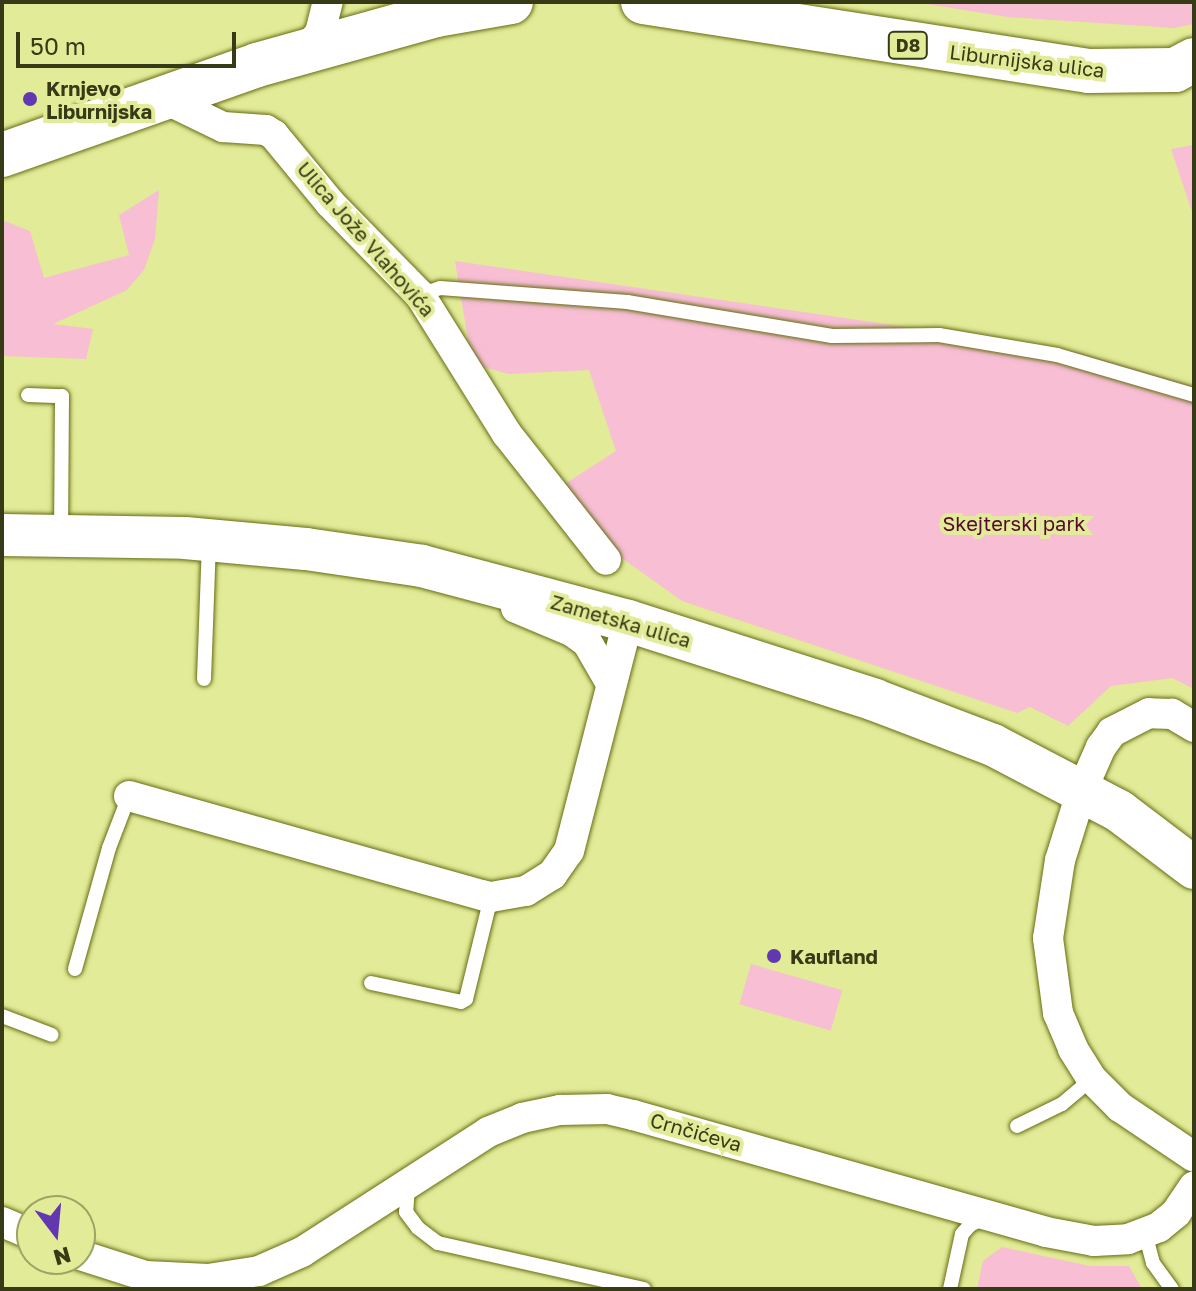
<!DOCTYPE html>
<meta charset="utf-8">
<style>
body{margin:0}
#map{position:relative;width:1196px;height:1291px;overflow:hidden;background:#e2eb97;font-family:"Golos Text",sans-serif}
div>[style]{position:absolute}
.green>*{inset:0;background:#f7bed4;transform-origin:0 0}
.roads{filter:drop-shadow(0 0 2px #676d13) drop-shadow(0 0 2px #676d13)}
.service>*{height:14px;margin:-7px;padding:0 7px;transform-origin:7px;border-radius:7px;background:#fff}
.minor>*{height:30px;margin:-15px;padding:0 15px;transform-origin:15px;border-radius:15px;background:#fff}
.secondary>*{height:42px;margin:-21px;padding:0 21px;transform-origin:21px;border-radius:21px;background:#fff}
.primary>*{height:44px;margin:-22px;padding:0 22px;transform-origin:22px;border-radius:22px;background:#fff}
.dots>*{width:22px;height:22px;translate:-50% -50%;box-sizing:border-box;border:4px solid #e2eb97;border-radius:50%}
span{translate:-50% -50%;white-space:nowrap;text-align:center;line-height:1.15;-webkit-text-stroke:8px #e2eb97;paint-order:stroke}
.shield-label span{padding:2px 6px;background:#e2eb97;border:2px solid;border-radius:6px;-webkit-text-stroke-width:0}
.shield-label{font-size:18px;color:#363a17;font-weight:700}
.street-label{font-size:20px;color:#363a17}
.poi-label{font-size:20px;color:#363a17;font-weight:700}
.left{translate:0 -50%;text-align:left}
.park-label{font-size:20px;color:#550632}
.frame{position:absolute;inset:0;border:4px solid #363a17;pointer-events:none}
.north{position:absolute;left:16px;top:1195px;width:80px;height:80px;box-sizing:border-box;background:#e2eb97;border:2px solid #9da464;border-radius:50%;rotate:164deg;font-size:22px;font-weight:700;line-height:32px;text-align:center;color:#363a17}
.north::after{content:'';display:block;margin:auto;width:28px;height:36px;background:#6138b0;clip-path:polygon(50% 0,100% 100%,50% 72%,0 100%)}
.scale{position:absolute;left:16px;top:32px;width:220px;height:36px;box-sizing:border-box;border:4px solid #363a17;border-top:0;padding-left:10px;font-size:24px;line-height:28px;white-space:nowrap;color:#363a17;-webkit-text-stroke:6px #e2eb97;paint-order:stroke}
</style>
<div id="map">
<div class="green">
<i style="clip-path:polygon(914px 2px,1194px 2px,1194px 24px,1174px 28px,1008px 17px)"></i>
<i style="clip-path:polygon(1194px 145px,1194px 218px,1171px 149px)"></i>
<i style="clip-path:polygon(159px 190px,155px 239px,144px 270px,127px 290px,53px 324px,93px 329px,86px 359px,2px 356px,2px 220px,30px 231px,44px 278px,129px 255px,119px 215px)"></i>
<i style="clip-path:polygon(455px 261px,1077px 352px,1194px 386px,1194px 689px,1172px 678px,1111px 686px,1068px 726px,1030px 707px,1017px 713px,682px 601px,619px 556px,563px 485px,616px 451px,589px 370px,509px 374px,472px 364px)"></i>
<i style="left:751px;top:964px;width:95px;height:42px;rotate:16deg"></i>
<i style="clip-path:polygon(1002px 1247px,1090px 1266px,1129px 1266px,1142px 1289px,977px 1289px,983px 1261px)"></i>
</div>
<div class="roads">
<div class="service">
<i style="left:420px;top:295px;width:21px;rotate:-19deg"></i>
<i style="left:440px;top:288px;width:188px;rotate:4.3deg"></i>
<i style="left:627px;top:302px;width:208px;rotate:9.4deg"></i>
<i style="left:832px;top:336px;width:107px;rotate:-0.5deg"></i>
<i style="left:939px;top:335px;width:120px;rotate:9.6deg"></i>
<i style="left:1057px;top:355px;width:143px;rotate:16.3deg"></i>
<i style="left:28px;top:395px;width:34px;rotate:2deg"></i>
<i style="left:62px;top:396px;width:135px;rotate:90.4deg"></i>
<i style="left:204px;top:679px;width:135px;rotate:-87.9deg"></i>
<i style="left:75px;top:969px;width:126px;rotate:-74.3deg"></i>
<i style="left:109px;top:848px;width:56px;rotate:-69deg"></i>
<i style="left:371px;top:983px;width:92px;rotate:11.9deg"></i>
<i style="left:461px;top:1002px;width:6px;rotate:-31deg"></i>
<i style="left:466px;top:999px;width:105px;rotate:-76.2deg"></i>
<i style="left:2px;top:1016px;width:53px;rotate:20.8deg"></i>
<i style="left:1017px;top:1126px;width:50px;rotate:-26.1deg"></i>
<i style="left:1062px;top:1104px;width:39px;rotate:-40deg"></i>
<i style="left:408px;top:1186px;width:26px;rotate:94deg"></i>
<i style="left:406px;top:1212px;width:20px;rotate:53deg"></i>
<i style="left:418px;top:1228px;width:25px;rotate:37deg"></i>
<i style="left:438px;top:1243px;width:211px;rotate:12.6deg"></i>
<i style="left:1145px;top:1233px;width:31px;rotate:75deg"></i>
<i style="left:1153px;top:1263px;width:32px;rotate:54deg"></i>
<i style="left:950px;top:1289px;width:56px;rotate:-77.7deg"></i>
<i style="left:962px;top:1234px;width:12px;rotate:-48deg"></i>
<i style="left:970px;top:1225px;width:16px;rotate:-27deg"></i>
</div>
<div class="minor">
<i style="left:303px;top:52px;width:25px;rotate:-48deg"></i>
<i style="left:320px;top:33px;width:32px;rotate:-76deg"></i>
<i style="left:163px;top:98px;width:67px;rotate:25.8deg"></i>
<i style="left:223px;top:127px;width:43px;rotate:4deg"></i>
<i style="left:266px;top:130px;width:9px;rotate:32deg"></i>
<i style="left:274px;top:135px;width:88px;rotate:50.5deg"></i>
<i style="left:330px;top:203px;width:129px;rotate:45.6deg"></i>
<i style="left:420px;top:295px;width:164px;rotate:58deg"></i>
<i style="left:507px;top:434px;width:160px;rotate:51.8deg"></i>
<i style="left:516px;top:608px;width:62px;rotate:22.8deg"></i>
<i style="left:573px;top:632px;width:17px;rotate:36deg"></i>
<i style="left:587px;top:642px;width:46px;rotate:60.1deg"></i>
<i style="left:1194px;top:727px;width:26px;rotate:-149deg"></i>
<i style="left:1172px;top:714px;width:23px;rotate:-178deg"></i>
<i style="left:1149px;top:713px;width:42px;rotate:152.8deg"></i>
<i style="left:1112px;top:732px;width:19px;rotate:126deg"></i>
<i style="left:1101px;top:747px;width:47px;rotate:113.8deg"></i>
<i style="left:1082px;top:790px;width:73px;rotate:107.4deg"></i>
<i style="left:1060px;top:860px;width:79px;rotate:98.7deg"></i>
<i style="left:1048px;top:938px;width:76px;rotate:82.4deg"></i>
<i style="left:1058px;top:1013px;width:39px;rotate:67deg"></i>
<i style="left:1073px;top:1049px;width:36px;rotate:58deg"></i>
<i style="left:1092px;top:1079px;width:40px;rotate:45deg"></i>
<i style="left:1120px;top:1107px;width:89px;rotate:34deg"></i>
<i style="left:129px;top:796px;width:367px;rotate:15.7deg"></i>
<i style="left:482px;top:895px;width:9px;rotate:13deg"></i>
<i style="left:491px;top:897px;width:36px;rotate:-10deg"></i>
<i style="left:526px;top:891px;width:31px;rotate:-32deg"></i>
<i style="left:552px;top:875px;width:29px;rotate:-55deg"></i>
<i style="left:569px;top:851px;width:237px;rotate:-75.6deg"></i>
<i style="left:2px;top:1222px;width:33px;rotate:23deg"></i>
<i style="left:80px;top:1255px;width:69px;rotate:17.7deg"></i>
<i style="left:146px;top:1276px;width:62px;rotate:2.8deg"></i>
<i style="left:208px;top:1279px;width:52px;rotate:-8.9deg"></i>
<i style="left:259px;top:1271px;width:47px;rotate:-23.8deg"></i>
<i style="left:302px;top:1252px;width:221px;rotate:-32.8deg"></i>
<i style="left:488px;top:1132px;width:37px;rotate:-22deg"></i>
<i style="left:522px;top:1118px;width:39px;rotate:-12deg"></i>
<i style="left:560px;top:1110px;width:47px;rotate:-1.2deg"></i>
<i style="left:607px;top:1109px;width:27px;rotate:13deg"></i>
<i style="left:633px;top:1115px;width:429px;rotate:15.8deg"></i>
<i style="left:1046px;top:1232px;width:49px;rotate:10.6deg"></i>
<i style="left:1094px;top:1241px;width:34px;rotate:-3deg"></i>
<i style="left:1128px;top:1239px;width:33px;rotate:-21deg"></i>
<i style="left:1159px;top:1227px;width:22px;rotate:-39deg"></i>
<i style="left:1176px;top:1213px;width:32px;rotate:-56deg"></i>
</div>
<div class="secondary">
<i style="left:2px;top:535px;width:183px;rotate:0.9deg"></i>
<i style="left:185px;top:538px;width:121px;rotate:5.2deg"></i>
<i style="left:306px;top:549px;width:117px;rotate:8.3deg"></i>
<i style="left:422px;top:566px;width:213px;rotate:14.9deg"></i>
<i style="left:628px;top:621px;width:259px;rotate:17.7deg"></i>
<i style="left:875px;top:700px;width:126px;rotate:20.9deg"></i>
<i style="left:993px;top:745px;width:142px;rotate:27.6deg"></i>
<i style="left:1119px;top:811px;width:94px;rotate:37.2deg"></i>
</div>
<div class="primary">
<i style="left:643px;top:2px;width:451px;rotate:8.8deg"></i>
<i style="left:1089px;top:71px;width:86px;rotate:-0.7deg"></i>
<i style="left:1175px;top:70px;width:21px;rotate:-28deg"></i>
<i style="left:2px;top:155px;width:270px;rotate:-19.4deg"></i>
<i style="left:257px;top:65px;width:186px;rotate:-15.6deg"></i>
<i style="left:436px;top:15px;width:76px;rotate:-9.8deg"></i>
</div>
</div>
<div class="dots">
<i style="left:30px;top:99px;background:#6138b0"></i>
<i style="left:774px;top:956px;background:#6138b0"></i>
</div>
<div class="shield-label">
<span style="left:908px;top:45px">D8</span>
</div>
<div class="street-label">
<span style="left:1027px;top:61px;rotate:7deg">Liburnijska ulica</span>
<span style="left:366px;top:239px;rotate:49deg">Ulica Jože Vlahovića</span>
<span style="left:621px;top:621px;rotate:16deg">Zametska ulica</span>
<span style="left:696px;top:1132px;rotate:16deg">Crnčićeva</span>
</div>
<div class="poi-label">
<span class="left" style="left:46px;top:100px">Krnjevo<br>Liburnijska</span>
<span class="left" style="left:790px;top:956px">Kaufland</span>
</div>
<div class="park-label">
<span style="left:1014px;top:523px">Skejterski park</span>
</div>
<div class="frame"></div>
<div class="north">N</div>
<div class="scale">50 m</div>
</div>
